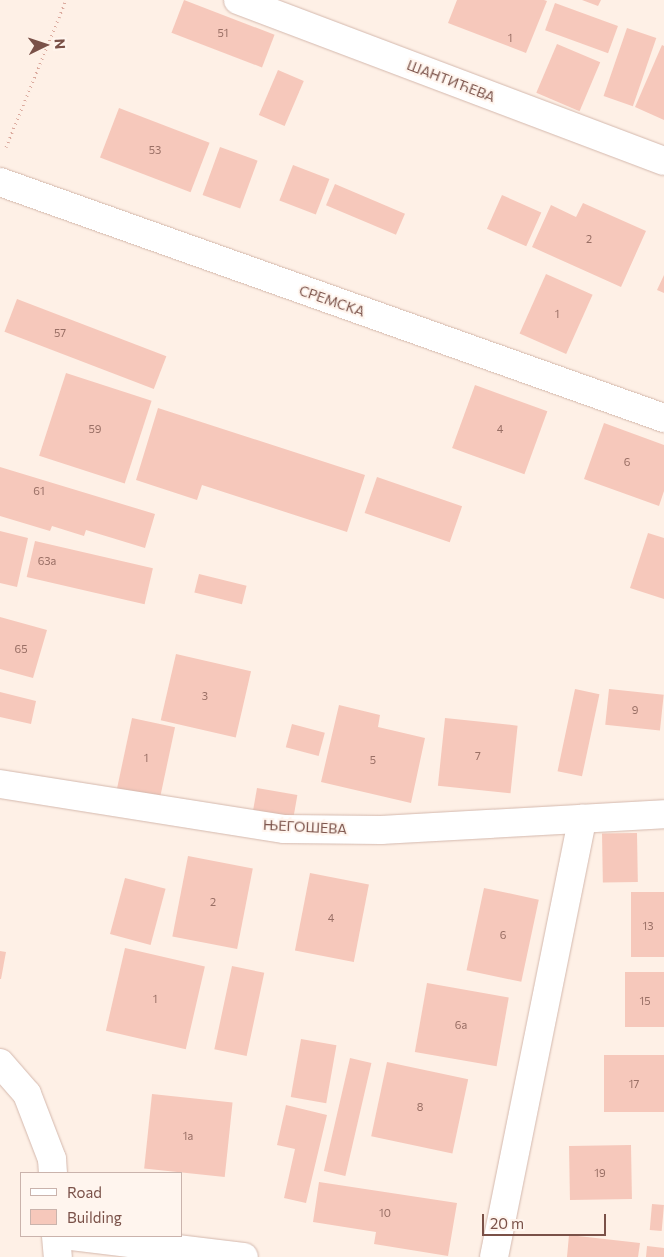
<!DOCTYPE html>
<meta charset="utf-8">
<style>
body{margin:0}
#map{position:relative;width:664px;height:1257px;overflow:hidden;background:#fef0e6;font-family:Commissioner,sans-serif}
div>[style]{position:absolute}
.building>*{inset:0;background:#f6c8bb;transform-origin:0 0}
.path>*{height:3px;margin-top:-1.5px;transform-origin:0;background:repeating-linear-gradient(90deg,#dbaa9e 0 1px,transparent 0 5px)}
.roads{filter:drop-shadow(0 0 1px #d4b8ad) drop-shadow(0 0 1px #d4b8ad)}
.minor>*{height:28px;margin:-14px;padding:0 14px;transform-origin:14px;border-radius:14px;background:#fff}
span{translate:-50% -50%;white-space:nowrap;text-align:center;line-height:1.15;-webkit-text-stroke:4px #fff5ee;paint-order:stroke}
.number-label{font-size:11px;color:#996f65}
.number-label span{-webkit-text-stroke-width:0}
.street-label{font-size:14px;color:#7a5148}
.legend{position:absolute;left:20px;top:1172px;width:162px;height:65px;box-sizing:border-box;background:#fff5ee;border:1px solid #cab3ac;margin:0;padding:6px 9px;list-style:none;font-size:15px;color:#7a5148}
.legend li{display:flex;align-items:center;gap:10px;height:25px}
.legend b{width:25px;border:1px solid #cab3ac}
.north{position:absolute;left:20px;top:20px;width:50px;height:50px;-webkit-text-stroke:4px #fff5ee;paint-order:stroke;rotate:86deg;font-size:14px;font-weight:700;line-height:20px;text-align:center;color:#7a5148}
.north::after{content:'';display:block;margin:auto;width:18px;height:22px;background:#7a5148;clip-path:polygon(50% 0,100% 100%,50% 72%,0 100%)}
.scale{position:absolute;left:482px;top:1214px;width:124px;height:22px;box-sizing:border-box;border:2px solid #7a5148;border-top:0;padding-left:6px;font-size:15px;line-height:18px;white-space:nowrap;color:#7a5148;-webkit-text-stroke:4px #fff5ee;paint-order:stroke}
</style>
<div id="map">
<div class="building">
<i style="left:184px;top:0;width:97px;height:35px;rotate:21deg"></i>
<i style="clip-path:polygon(457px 0,544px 0,547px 1px,526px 53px,448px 23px)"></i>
<i style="clip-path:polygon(582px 0,601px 0,598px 6px)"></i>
<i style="left:555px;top:3px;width:67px;height:29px;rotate:20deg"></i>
<i style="left:627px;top:28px;width:31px;height:72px;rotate:19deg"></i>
<i style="left:557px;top:44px;width:47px;height:53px;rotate:23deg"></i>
<i style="clip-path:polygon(662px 45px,664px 46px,664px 120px,635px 107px)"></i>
<i style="left:278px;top:70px;width:28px;height:49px;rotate:23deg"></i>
<i style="left:119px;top:108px;width:97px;height:53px;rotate:21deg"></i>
<i style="left:220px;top:147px;width:40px;height:51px;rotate:20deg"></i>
<i style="left:293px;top:165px;width:39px;height:38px;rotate:21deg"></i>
<i style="left:335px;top:184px;width:76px;height:23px;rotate:23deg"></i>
<i style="left:502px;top:195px;width:43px;height:37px;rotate:24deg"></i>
<i style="clip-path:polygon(583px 203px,646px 231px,621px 287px,532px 247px,551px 205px,576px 217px)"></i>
<i style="left:546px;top:274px;width:51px;height:65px;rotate:24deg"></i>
<i style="clip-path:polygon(664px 275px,664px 293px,657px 290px)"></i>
<i style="left:17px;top:299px;width:160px;height:35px;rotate:21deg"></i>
<i style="left:66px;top:373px;width:90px;height:87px;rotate:18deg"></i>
<i style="left:475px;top:385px;width:77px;height:67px;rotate:20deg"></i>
<i style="clip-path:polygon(158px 408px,365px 475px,347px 532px,202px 485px,197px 500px,136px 480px)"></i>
<i style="clip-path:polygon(604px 423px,664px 445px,664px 491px,659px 506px,584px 479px)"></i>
<i style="clip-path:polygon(0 467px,155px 514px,145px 548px,86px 530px,84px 536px,52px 526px,50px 531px,0 516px)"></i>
<i style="left:377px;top:477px;width:90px;height:38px;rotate:19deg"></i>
<i style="clip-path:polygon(0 531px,28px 538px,17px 587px,0 583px)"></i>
<i style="clip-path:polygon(648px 533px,664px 538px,664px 599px,630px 588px)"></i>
<i style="left:35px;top:541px;width:121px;height:37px;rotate:13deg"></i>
<i style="left:199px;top:574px;width:49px;height:19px;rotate:14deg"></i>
<i style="clip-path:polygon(0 617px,47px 630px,33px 678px,0 669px)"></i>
<i style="left:176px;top:654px;width:77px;height:68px;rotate:13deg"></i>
<i style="left:575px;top:689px;width:25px;height:84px;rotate:12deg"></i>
<i style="left:609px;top:689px;width:55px;height:36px;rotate:6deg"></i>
<i style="clip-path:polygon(0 692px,36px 701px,31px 724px,0 717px)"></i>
<i style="clip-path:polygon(339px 705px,380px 715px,378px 727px,425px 738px,411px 803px,321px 782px)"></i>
<i style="left:132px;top:718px;width:44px;height:73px;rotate:12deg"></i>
<i style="left:445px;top:718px;width:73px;height:68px;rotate:6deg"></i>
<i style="left:292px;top:724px;width:34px;height:24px;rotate:15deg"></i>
<i style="left:257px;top:788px;width:41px;height:23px;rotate:10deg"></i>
<i style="left:637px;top:833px;width:49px;height:35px;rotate:89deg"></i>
<i style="left:188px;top:856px;width:66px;height:82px;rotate:11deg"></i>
<i style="left:310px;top:873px;width:60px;height:79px;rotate:11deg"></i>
<i style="left:125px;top:878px;width:42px;height:58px;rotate:15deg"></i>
<i style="left:484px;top:888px;width:56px;height:84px;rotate:12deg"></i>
<i style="left:664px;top:892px;width:65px;height:33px;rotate:90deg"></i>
<i style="left:125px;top:948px;width:82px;height:85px;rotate:13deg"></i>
<i style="clip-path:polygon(0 951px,6px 952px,1px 979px,0 979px)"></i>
<i style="left:232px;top:966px;width:33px;height:85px;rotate:12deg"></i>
<i style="left:664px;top:972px;width:55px;height:39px;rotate:90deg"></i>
<i style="left:427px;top:983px;width:83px;height:70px;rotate:10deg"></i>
<i style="left:301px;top:1039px;width:36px;height:59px;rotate:10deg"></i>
<i style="left:604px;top:1055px;width:60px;height:57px"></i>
<i style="left:350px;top:1058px;width:22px;height:116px;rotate:13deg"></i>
<i style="left:387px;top:1062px;width:83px;height:76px;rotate:12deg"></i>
<i style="left:152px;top:1094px;width:81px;height:75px;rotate:6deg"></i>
<i style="clip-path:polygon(286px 1105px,327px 1115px,306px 1203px,284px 1198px,295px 1149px,277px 1145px)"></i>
<i style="left:631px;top:1145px;width:54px;height:62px;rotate:89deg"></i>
<i style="clip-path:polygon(319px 1182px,457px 1203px,448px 1256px,374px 1244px,376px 1232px,313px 1222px)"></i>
<i style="left:652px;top:1204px;width:12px;height:26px;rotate:5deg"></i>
<i style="clip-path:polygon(569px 1235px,640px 1243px,638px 1257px,567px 1257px)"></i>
<i style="clip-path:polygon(647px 1246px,664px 1248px,664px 1257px,646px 1257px)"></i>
</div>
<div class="path">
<i style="left:6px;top:147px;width:159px;rotate:-67.8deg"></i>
</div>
<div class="roads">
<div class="minor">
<i style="left:238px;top:0;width:455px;rotate:20.7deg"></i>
<i style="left:0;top:182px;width:705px;rotate:19.57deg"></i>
<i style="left:0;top:784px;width:288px;rotate:9deg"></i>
<i style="left:284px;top:829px;width:97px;rotate:0.6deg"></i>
<i style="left:381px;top:830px;width:283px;rotate:-3.2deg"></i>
<i style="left:0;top:1063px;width:41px;rotate:48.9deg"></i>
<i style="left:27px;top:1094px;width:70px;rotate:69deg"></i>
<i style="left:52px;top:1159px;width:14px;rotate:86deg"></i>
<i style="left:56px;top:1236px;width:21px;rotate:85deg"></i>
<i style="left:71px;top:1236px;width:174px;rotate:6.9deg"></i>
<i style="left:494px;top:1257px;width:447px;rotate:-78.6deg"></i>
</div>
</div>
<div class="number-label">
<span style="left:223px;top:33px">51</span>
<span style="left:510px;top:38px">1</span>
<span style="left:155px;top:150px">53</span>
<span style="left:589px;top:239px">2</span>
<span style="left:557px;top:314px">1</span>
<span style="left:60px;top:333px">57</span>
<span style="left:95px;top:429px">59</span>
<span style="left:500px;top:429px">4</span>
<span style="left:627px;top:462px">6</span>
<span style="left:39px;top:491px">61</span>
<span style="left:47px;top:561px">63a</span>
<span style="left:21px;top:649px">65</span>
<span style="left:205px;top:696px">3</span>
<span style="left:635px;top:710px">9</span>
<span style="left:478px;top:756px">7</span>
<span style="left:146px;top:758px">1</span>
<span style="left:373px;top:760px">5</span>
<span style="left:213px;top:902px">2</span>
<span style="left:331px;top:918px">4</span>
<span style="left:648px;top:926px">13</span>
<span style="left:503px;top:935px">6</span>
<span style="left:155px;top:999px">1</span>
<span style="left:645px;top:1001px">15</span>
<span style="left:461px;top:1025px">6a</span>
<span style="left:634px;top:1084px">17</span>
<span style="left:420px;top:1107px">8</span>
<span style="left:188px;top:1136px">1a</span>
<span style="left:600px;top:1173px">19</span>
<span style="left:385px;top:1213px">10</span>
</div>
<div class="street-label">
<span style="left:451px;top:81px;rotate:21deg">ШАНТИЋЕВА</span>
<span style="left:332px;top:301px;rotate:19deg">СРЕМСКА</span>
<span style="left:305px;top:827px;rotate:3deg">ЊЕГОШЕВА</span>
</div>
<ul class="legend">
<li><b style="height:6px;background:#fff"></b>Road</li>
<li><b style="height:14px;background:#f6c8bb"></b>Building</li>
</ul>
<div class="north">N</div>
<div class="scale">20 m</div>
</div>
